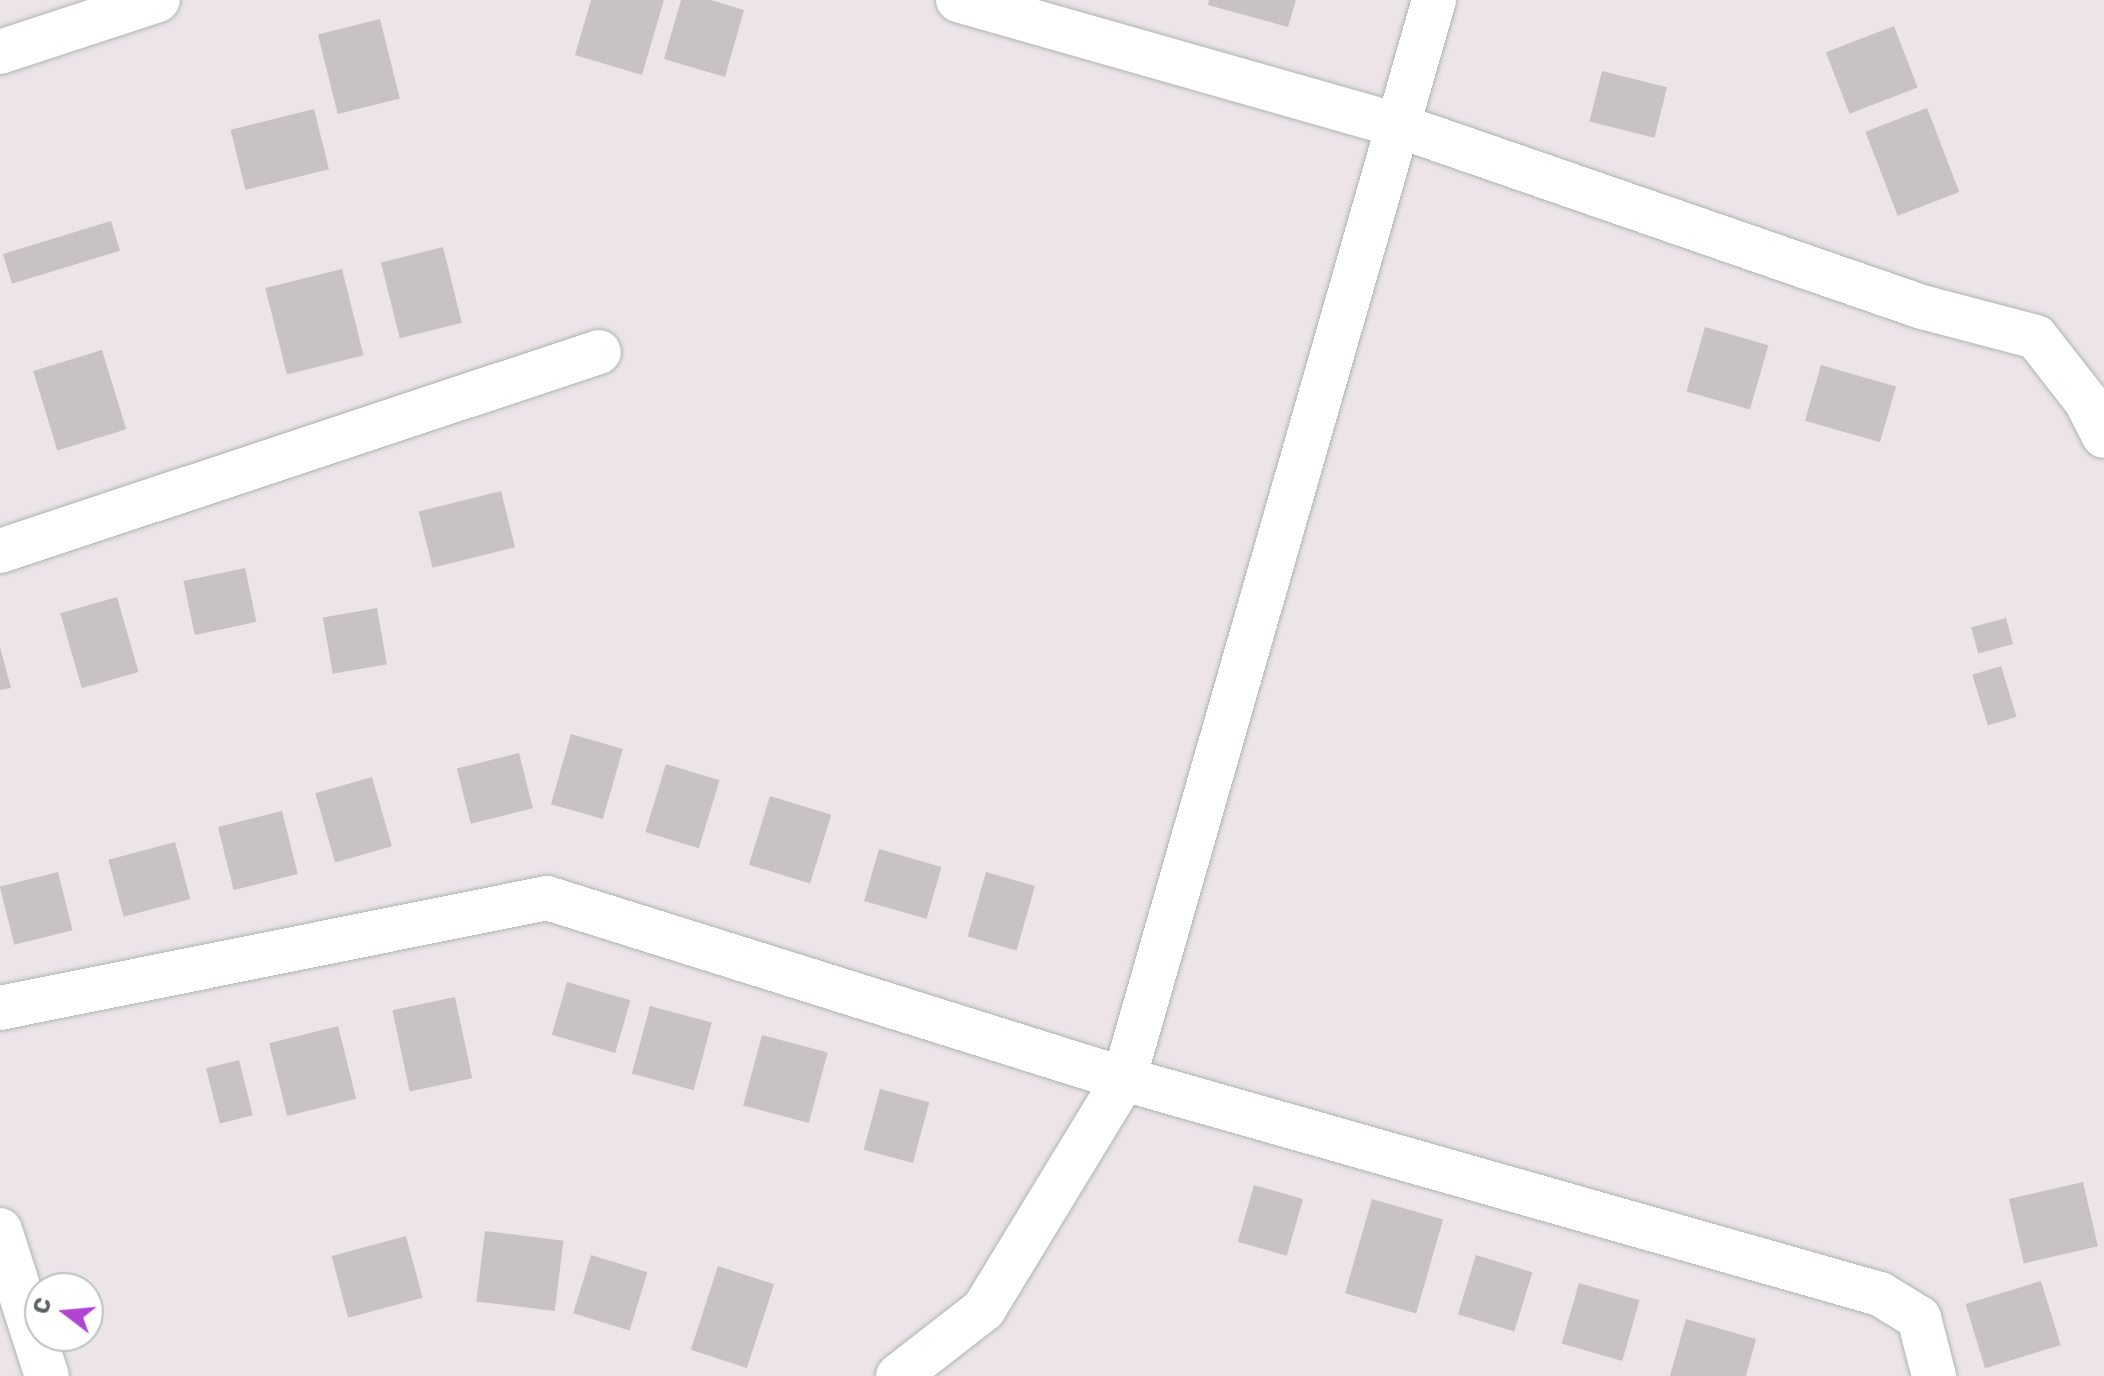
<!DOCTYPE html>
<meta charset="utf-8">
<style>
body{margin:0}
#map{position:relative;width:2104px;height:1376px;overflow:hidden;background:#ece4e8;font-family:Rubik,sans-serif}
div>[style]{position:absolute}
.building>*{inset:0;background:#c8c1c5;transform-origin:0 0}
.roads{filter:drop-shadow(0 0 2px #afb5b1) drop-shadow(0 0 2px #afb5b1)}
.minor>*{height:44px;margin:-22px;padding:0 22px;transform-origin:22px;border-radius:22px;background:#fff}
span{translate:-50% -50%;white-space:nowrap;text-align:center;line-height:1.15;-webkit-text-stroke:6px #fff;paint-order:stroke}
.north{position:absolute;left:24px;top:1272px;width:80px;height:80px;box-sizing:border-box;background:#fff;border:2px solid #bec1bf;border-radius:50%;rotate:286deg;font-size:22px;font-weight:700;line-height:32px;text-align:center;color:#5c635e}
.north::after{content:'';display:block;margin:auto;width:28px;height:36px;background:#b244d3;clip-path:polygon(50% 0,100% 100%,50% 72%,0 100%)}
</style>
<div id="map">
<div class="building">
<i style="clip-path:polygon(591px 0,664px 0,642px 75px,575px 55px)"></i>
<i style="clip-path:polygon(681px 0,711px 0,744px 10px,725px 77px,664px 59px)"></i>
<i style="clip-path:polygon(1209px 0,1296px 0,1288px 27px,1208px 5px)"></i>
<i style="left:380px;top:19px;width:82px;height:64px;rotate:76deg"></i>
<i style="left:1894px;top:26px;width:66px;height:73px;rotate:69deg"></i>
<i style="left:1602px;top:71px;width:67px;height:52px;rotate:14deg"></i>
<i style="left:1927px;top:108px;width:90px;height:66px;rotate:69deg"></i>
<i style="left:314px;top:109px;width:62px;height:86px;rotate:76deg"></i>
<i style="left:111px;top:221px;width:31px;height:113px;rotate:73deg"></i>
<i style="left:443px;top:247px;width:78px;height:64px;rotate:76deg"></i>
<i style="left:342px;top:269px;width:89px;height:79px;rotate:76deg"></i>
<i style="left:1705px;top:327px;width:66px;height:67px;rotate:16deg"></i>
<i style="left:102px;top:350px;width:83px;height:72px;rotate:73deg"></i>
<i style="left:1821px;top:365px;width:78px;height:58px;rotate:16deg"></i>
<i style="left:501px;top:491px;width:58px;height:85px;rotate:76deg"></i>
<i style="left:245px;top:568px;width:55px;height:63px;rotate:78deg"></i>
<i style="left:117px;top:597px;width:78px;height:59px;rotate:74deg"></i>
<i style="left:377px;top:608px;width:57px;height:55px;rotate:80deg"></i>
<i style="left:2006px;top:618px;width:27px;height:36px;rotate:75deg"></i>
<i style="clip-path:polygon(0 647px,11px 688px,0 690px)"></i>
<i style="left:2001px;top:666px;width:53px;height:30px;rotate:73deg"></i>
<i style="left:571px;top:734px;width:54px;height:73px;rotate:16deg"></i>
<i style="left:519px;top:753px;width:57px;height:64px;rotate:76deg"></i>
<i style="left:666px;top:764px;width:56px;height:71px;rotate:17deg"></i>
<i style="left:372px;top:777px;width:72px;height:59px;rotate:74deg"></i>
<i style="left:770px;top:796px;width:64px;height:72px;rotate:17deg"></i>
<i style="left:282px;top:811px;width:65px;height:66px;rotate:76deg"></i>
<i style="left:175px;top:842px;width:59px;height:69px;rotate:75deg"></i>
<i style="left:879px;top:849px;width:65px;height:54px;rotate:16deg"></i>
<i style="left:58px;top:872px;width:60px;height:60px;rotate:76deg"></i>
<i style="left:986px;top:872px;width:51px;height:67px;rotate:16deg"></i>
<i style="left:567px;top:982px;width:66px;height:55px;rotate:16deg"></i>
<i style="left:455px;top:997px;width:83px;height:64px;rotate:78deg"></i>
<i style="left:650px;top:1006px;width:64px;height:70px;rotate:15deg"></i>
<i style="left:338px;top:1026px;width:75px;height:71px;rotate:76deg"></i>
<i style="left:762px;top:1035px;width:68px;height:73px;rotate:15deg"></i>
<i style="left:239px;top:1060px;width:57px;height:34px;rotate:76deg"></i>
<i style="left:880px;top:1089px;width:51px;height:63px;rotate:15deg"></i>
<i style="left:2083px;top:1182px;width:66px;height:76px;rotate:77deg"></i>
<i style="left:1254px;top:1185px;width:51px;height:59px;rotate:16deg"></i>
<i style="left:1372px;top:1199px;width:74px;height:98px;rotate:16deg"></i>
<i style="left:485px;top:1231px;width:79px;height:71px;rotate:7deg"></i>
<i style="left:406px;top:1236px;width:64px;height:77px;rotate:75deg"></i>
<i style="left:591px;top:1255px;width:59px;height:61px;rotate:17deg"></i>
<i style="left:1476px;top:1255px;width:59px;height:62px;rotate:17deg"></i>
<i style="left:718px;top:1266px;width:59px;height:88px;rotate:18deg"></i>
<i style="left:2041px;top:1281px;width:67px;height:79px;rotate:73deg"></i>
<i style="left:1579px;top:1283px;width:63px;height:63px;rotate:16deg"></i>
<i style="clip-path:polygon(1686px 1319px,1756px 1339px,1746px 1376px,1670px 1376px)"></i>
</div>
<div class="roads">
<div class="minor">
<i style="left:958px;top:0;width:459px;rotate:15.9deg"></i>
<i style="left:1399px;top:126px;width:553px;rotate:19.09deg"></i>
<i style="left:1922px;top:307px;width:118px;rotate:14.7deg"></i>
<i style="left:2036px;top:337px;width:81px;rotate:52deg"></i>
<i style="left:2086px;top:401px;width:39px;rotate:63deg"></i>
<i style="left:0;top:52px;width:166px;rotate:-18.2deg"></i>
<i style="left:0;top:551px;width:631px;rotate:-18.38deg"></i>
<i style="left:0;top:1008px;width:558px;rotate:-11.37deg"></i>
<i style="left:547px;top:898px;width:605px;rotate:17.42deg"></i>
<i style="left:1124px;top:1079px;width:786px;rotate:15.88deg"></i>
<i style="left:1880px;top:1294px;width:46px;rotate:31.6deg"></i>
<i style="left:1919px;top:1318px;width:60px;rotate:75.5deg"></i>
<i style="left:0;top:1230px;width:153px;rotate:72.2deg"></i>
<i style="left:898px;top:1376px;width:109px;rotate:-37.9deg"></i>
<i style="left:984px;top:1309px;width:269px;rotate:-58.7deg"></i>
<i style="left:1124px;top:1079px;width:1123px;rotate:-73.97deg"></i>
</div>
</div>
<div class="north">С</div>
</div>
